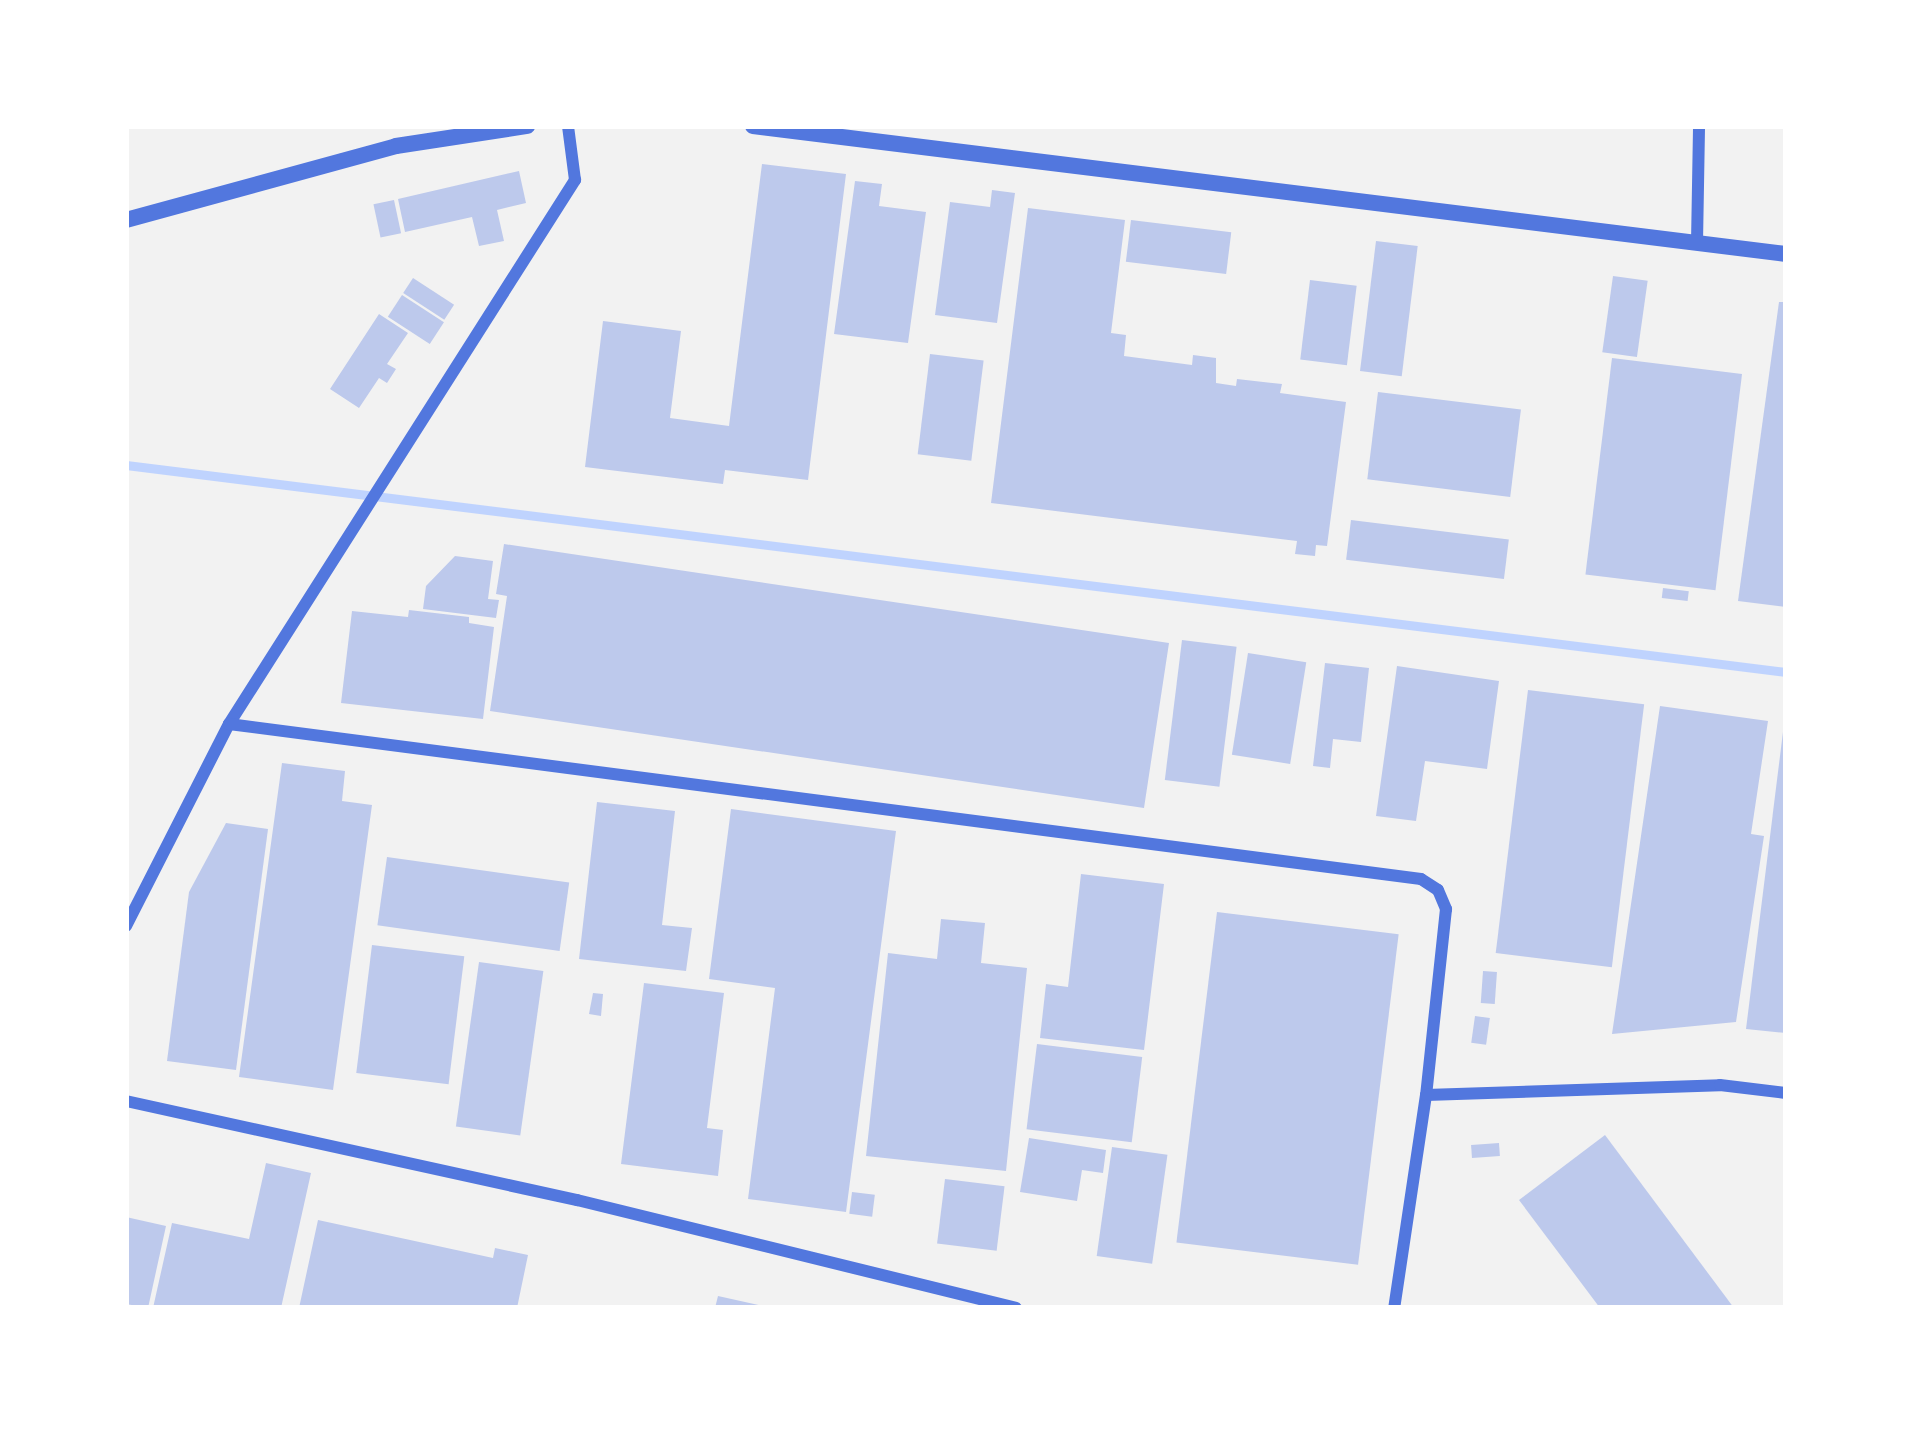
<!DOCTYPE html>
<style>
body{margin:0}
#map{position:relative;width:1912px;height:1434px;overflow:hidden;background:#f2f2f2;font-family:Mulish,sans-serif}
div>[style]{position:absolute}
.stream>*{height:9px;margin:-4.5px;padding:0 4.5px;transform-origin:4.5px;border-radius:4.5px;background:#bfd3fe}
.building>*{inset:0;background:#bdc9ec;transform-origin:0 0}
.minor>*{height:12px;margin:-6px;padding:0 6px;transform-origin:6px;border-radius:6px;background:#5277de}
.tertiary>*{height:16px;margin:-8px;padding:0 8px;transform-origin:8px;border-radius:8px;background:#5277de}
span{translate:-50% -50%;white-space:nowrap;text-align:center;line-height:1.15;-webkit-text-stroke:9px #fff;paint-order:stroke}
.frame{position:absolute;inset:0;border:129px solid #fff;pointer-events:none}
</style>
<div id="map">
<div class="stream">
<i style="left:126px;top:465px;width:1673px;rotate:7.11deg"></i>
</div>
<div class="building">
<i style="clip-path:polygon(762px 164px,846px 174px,808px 480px,725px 470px,723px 484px,585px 467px,603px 321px,681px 331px,670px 418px,729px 426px)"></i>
<i style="clip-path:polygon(519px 171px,526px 203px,497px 210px,504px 241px,479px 246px,472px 217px,405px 232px,398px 199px)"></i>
<i style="clip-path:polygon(855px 181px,882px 184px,879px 206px,926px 212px,908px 343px,834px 334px)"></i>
<i style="clip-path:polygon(992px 190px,1015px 193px,997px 323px,935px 315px,950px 202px,990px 207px)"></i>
<i style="left:394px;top:200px;width:34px;height:21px;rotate:78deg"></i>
<i style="clip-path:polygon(1028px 208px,1125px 220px,1111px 333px,1126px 335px,1124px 356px,1192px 365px,1193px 355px,1216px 358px,1216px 383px,1236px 386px,1237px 379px,1282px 384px,1280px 393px,1346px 402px,1327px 546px,1316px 545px,1315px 556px,1295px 554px,1297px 541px,991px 503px)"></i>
<i style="left:1131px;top:220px;width:101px;height:42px;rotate:7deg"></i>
<i style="left:1376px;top:241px;width:42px;height:131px;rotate:7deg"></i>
<i style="left:1613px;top:276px;width:35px;height:77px;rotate:8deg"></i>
<i style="left:413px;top:278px;width:49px;height:18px;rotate:33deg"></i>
<i style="left:1310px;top:280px;width:47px;height:80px;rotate:7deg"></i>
<i style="left:402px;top:295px;width:50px;height:26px;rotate:33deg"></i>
<i style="clip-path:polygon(1779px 302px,1786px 302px,1786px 607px,1738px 601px)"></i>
<i style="clip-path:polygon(379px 314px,408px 333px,387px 364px,396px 369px,387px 383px,379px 378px,359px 408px,330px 389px)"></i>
<i style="left:930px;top:354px;width:54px;height:101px;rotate:7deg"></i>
<i style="left:1612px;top:358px;width:131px;height:218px;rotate:7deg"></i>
<i style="left:1378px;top:392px;width:144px;height:88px;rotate:7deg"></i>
<i style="left:1351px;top:520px;width:159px;height:40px;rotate:7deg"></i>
<i style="clip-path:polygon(504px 544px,1169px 643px,1144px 808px,490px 711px,507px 596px,496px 594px)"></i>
<i style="clip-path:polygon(455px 556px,493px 561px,488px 599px,499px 600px,496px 618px,423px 609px,426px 586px)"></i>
<i style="left:1663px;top:588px;width:26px;height:10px;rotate:7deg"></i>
<i style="clip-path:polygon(409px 610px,469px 617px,469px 623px,494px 627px,483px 719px,341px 703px,352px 611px,408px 617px)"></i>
<i style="left:1182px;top:640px;width:55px;height:141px;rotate:7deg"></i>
<i style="left:1248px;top:653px;width:59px;height:103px;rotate:9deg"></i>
<i style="clip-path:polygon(1325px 663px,1369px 668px,1361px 742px,1333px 739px,1330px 768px,1313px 766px)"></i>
<i style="clip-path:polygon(1397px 666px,1499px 681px,1487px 769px,1425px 761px,1416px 821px,1376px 816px)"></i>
<i style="left:1528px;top:690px;width:117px;height:265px;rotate:7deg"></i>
<i style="clip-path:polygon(1660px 706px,1768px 721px,1751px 834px,1764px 836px,1736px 1022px,1612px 1034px)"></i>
<i style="clip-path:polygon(1783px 732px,1786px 732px,1786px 1033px,1746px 1029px)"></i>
<i style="clip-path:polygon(282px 763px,345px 771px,342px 801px,372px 805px,333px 1090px,239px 1077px)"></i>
<i style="clip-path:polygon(597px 802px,675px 811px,662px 925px,692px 928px,686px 971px,579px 959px)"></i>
<i style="clip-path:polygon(731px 809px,896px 831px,846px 1212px,748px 1199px,775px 988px,709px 979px)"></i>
<i style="clip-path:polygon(226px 823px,268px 829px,236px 1070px,167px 1061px,189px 892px)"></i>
<i style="left:387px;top:857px;width:184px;height:69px;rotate:8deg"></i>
<i style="clip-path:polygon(1081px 874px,1164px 884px,1144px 1050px,1040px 1038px,1046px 984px,1068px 987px)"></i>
<i style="left:1217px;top:912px;width:183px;height:333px;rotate:7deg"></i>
<i style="clip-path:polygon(941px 919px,985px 923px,981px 963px,1027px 968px,1006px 1171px,866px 1156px,888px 953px,937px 959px)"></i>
<i style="left:372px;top:945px;width:93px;height:129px;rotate:7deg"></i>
<i style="left:479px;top:962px;width:65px;height:166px;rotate:8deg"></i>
<i style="left:1483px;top:971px;width:14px;height:32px;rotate:4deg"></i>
<i style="clip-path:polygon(644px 983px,724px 993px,707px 1128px,723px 1130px,718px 1176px,621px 1164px)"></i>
<i style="clip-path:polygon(593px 993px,603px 994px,601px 1016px,589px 1014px)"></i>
<i style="left:1475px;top:1016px;width:15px;height:27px;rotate:8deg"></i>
<i style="left:1037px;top:1044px;width:106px;height:86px;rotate:7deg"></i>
<i style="clip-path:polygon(1605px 1135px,1734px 1308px,1600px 1308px,1519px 1200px)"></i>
<i style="clip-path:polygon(1029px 1138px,1106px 1150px,1103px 1173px,1082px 1170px,1077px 1201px,1020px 1192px)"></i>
<i style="left:1499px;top:1143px;width:13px;height:28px;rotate:86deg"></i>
<i style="left:1112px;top:1147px;width:56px;height:110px;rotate:8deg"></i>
<i style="clip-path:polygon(266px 1163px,311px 1173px,281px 1308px,153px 1308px,172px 1223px,249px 1239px)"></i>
<i style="left:945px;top:1179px;width:60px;height:65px;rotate:7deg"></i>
<i style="left:852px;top:1192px;width:23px;height:22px;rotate:7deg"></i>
<i style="clip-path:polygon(126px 1217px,166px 1226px,148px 1308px,126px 1304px)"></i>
<i style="clip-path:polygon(318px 1220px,493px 1258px,495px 1248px,528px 1255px,517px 1308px,299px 1308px)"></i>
<i style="clip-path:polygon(718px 1296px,763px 1306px,763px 1308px,715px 1308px)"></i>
</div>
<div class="minor">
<i style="left:1697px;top:243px;width:117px;rotate:-89deg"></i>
<i style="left:229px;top:724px;width:645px;rotate:-57.54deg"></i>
<i style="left:575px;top:180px;width:54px;rotate:-97.4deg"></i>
<i style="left:126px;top:926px;width:227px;rotate:-63deg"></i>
<i style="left:229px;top:724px;width:1202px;rotate:7.41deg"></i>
<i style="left:1421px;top:879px;width:20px;rotate:33deg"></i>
<i style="left:1438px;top:890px;width:21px;rotate:67deg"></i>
<i style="left:1446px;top:909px;width:187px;rotate:96.1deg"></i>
<i style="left:1426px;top:1095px;width:215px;rotate:98.5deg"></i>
<i style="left:1426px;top:1095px;width:294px;rotate:-1.9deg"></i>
<i style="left:1720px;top:1085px;width:66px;rotate:6.9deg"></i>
<i style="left:126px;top:1101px;width:462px;rotate:12.4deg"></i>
<i style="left:577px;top:1200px;width:452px;rotate:13.8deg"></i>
</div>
<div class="tertiary">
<i style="left:753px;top:126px;width:1041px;rotate:7.06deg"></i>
<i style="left:126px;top:220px;width:280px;rotate:-15.3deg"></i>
<i style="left:396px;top:146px;width:133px;rotate:-8.7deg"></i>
</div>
<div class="frame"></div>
</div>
